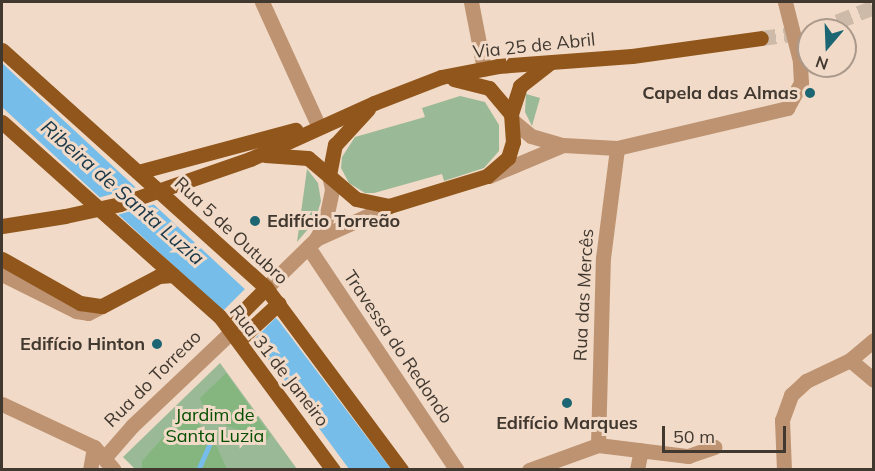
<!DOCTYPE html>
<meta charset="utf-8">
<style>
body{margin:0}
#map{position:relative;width:875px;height:471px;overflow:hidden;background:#f1dac7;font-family:Mulish,sans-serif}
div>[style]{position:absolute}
.green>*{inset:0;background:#9ab996}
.forest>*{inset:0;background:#85b67f}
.water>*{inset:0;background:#76bee9}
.pier>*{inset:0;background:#f1dac7;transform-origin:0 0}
.stream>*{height:5px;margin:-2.5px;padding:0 2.5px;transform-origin:2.5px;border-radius:2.5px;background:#76bee9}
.major-tunnel>*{height:15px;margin-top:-7.5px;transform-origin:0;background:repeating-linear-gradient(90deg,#cebaa9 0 15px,transparent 0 23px)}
.minor>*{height:15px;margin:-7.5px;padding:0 7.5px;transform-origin:7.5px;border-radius:7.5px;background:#bd9371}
.major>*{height:15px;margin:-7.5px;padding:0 7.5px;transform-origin:7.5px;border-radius:7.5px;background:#91561b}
.major-bridge>*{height:15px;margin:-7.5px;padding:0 7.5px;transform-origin:7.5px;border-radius:7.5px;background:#91561b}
.dots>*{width:16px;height:16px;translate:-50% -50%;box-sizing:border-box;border:3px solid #f1dac7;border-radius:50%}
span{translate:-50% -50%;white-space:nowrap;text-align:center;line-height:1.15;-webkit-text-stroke:6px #f1dac7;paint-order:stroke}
.street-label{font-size:18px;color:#413830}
.poi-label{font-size:18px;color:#413830;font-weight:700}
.right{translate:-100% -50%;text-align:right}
.left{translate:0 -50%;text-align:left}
.park-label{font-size:18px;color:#044e00}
.water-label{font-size:20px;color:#173749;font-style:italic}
.frame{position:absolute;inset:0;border:3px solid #413830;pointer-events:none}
.north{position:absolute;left:797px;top:18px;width:60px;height:60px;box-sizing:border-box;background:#f1dac7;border:2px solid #ab998b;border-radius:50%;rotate:199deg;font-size:16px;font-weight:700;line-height:24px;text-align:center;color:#413830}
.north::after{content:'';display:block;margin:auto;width:21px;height:27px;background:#1c6572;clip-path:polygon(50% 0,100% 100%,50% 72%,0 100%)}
.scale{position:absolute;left:662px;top:426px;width:124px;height:27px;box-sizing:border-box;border:3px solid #413830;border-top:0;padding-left:8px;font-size:18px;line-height:21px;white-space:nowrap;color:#413830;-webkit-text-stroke:4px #f1dac7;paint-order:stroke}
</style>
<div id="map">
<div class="green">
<i style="clip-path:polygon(526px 94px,540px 98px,532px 126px,525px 112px)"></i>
<i style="clip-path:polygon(460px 96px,485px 102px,499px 125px,499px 151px,484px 168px,444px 181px,442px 174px,374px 193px,365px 193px,349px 183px,341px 168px,342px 157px,355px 137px,425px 117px,422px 108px)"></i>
<i style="clip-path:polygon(307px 169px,318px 183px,321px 201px,315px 221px,297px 242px)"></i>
<i style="clip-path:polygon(220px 363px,297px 469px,135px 469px,123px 457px)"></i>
</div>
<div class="forest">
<i style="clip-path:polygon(226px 373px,270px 435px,267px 440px,227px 426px,203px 406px,200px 398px)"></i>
<i style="clip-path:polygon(183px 415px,199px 424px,215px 443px,227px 469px,142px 469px,142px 461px)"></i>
</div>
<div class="water">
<i style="clip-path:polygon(2px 63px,278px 320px,391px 469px,349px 469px,254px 340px,2px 107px)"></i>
</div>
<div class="pier">
<i style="clip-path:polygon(140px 186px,159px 203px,117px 215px,98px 198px)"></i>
<i style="left:246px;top:288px;width:42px;height:33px;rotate:45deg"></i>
</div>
<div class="stream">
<i style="left:198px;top:470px;width:39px;rotate:-66deg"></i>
</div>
<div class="major-tunnel">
<i style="left:816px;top:30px;width:62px;rotate:-21.6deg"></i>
<i style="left:761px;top:38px;width:48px;rotate:-7.1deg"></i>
</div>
<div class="minor">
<i style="left:262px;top:2px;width:137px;rotate:65.5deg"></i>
<i style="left:471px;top:2px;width:68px;rotate:79deg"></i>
<i style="left:513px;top:121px;width:23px;rotate:40deg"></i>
<i style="left:531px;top:136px;width:33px;rotate:16deg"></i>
<i style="left:563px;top:145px;width:54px;rotate:3.2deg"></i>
<i style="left:617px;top:148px;width:175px;rotate:-13.2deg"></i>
<i style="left:787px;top:108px;width:29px;rotate:-61deg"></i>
<i style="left:801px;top:83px;width:22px;rotate:-93deg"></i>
<i style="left:800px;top:61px;width:61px;rotate:-104.3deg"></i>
<i style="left:489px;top:176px;width:80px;rotate:-22.7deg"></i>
<i style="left:316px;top:239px;width:80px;rotate:-24.3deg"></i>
<i style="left:308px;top:247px;width:268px;rotate:56.3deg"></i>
<i style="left:2px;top:274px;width:83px;rotate:26.6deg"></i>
<i style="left:76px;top:311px;width:12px;rotate:9deg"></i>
<i style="left:88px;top:313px;width:16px;rotate:-27deg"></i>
<i style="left:266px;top:288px;width:70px;rotate:-44.4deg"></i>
<i style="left:316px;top:239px;width:18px;rotate:-61deg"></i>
<i style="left:325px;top:223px;width:35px;rotate:-78deg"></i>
<i style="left:332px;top:189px;width:14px;rotate:-102deg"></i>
<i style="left:850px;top:360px;width:31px;rotate:40deg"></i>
<i style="left:2px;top:404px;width:102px;rotate:25.1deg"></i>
<i style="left:94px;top:447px;width:30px;rotate:49deg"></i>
<i style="left:598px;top:445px;width:187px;rotate:-88.5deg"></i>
<i style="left:603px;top:258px;width:111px;rotate:-82.7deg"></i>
<i style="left:105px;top:457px;width:41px;rotate:-48.9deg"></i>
<i style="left:132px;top:426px;width:138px;rotate:-43.5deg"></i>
<i style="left:90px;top:470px;width:23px;rotate:-80deg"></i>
<i style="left:529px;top:470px;width:73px;rotate:-19.9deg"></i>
<i style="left:598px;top:445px;width:91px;rotate:7deg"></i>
<i style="left:688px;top:456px;width:28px;rotate:-19deg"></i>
<i style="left:637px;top:470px;width:20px;rotate:-79deg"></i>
<i style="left:784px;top:470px;width:50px;rotate:-92.3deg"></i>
<i style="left:782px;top:420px;width:27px;rotate:-70deg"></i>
<i style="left:791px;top:395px;width:21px;rotate:-43deg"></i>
<i style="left:806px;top:381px;width:49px;rotate:-25.5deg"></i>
<i style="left:850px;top:360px;width:31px;rotate:-40deg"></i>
</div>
<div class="major">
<i style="left:2px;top:50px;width:355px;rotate:42deg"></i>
<i style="left:266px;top:288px;width:227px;rotate:53.4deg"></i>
<i style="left:511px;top:114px;width:29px;rotate:-72deg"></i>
<i style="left:520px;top:86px;width:37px;rotate:-38deg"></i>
<i style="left:2px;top:122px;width:294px;rotate:41.8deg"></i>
<i style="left:221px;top:318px;width:189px;rotate:53.6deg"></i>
<i style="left:265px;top:155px;width:43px;rotate:4deg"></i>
<i style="left:308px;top:158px;width:63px;rotate:40.5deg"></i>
<i style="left:356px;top:199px;width:34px;rotate:12deg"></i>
<i style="left:389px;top:206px;width:102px;rotate:-17deg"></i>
<i style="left:487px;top:176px;width:28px;rotate:-41deg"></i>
<i style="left:508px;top:158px;width:17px;rotate:-73deg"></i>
<i style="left:513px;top:142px;width:28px;rotate:-94deg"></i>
<i style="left:511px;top:114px;width:34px;rotate:-130deg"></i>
<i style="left:489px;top:88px;width:36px;rotate:-166deg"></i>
<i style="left:250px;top:159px;width:136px;rotate:-24.3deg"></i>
<i style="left:374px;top:103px;width:72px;rotate:-21.2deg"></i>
<i style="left:441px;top:77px;width:58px;rotate:-10.9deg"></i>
<i style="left:498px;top:66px;width:134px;rotate:-4.3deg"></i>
<i style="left:632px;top:56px;width:130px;rotate:-7.9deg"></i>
<i style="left:138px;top:172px;width:163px;rotate:-15deg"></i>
<i style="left:329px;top:175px;width:31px;rotate:-79deg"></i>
<i style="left:335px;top:145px;width:49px;rotate:-47.5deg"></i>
<i style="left:2px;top:226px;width:64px;rotate:-9deg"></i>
<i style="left:2px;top:259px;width:90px;rotate:29.4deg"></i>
<i style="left:80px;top:303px;width:22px;rotate:8deg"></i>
<i style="left:102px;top:306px;width:64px;rotate:-27.8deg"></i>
<i style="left:159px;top:276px;width:14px;rotate:-4deg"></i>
<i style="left:228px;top:326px;width:54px;rotate:-45deg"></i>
<i style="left:239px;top:340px;width:54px;rotate:-42.8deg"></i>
</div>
<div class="major-bridge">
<i style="left:65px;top:216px;width:56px;rotate:-12.3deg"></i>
<i style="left:120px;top:204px;width:138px;rotate:-19.1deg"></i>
</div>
<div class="dots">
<i style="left:810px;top:93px;background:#1c6572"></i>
<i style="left:255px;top:221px;background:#1c6572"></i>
<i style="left:157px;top:344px;background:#1c6572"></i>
<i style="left:567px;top:403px;background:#1c6572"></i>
</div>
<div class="street-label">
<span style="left:534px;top:46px;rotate:-6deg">Via 25 de Abril</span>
<span style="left:231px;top:231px;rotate:43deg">Rua 5 de Outubro</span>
<span style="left:584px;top:295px;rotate:-87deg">Rua das Mercês</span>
<span style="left:398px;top:347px;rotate:56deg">Travessa do Redondo</span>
<span style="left:279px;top:366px;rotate:52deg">Rua 31 de Janeiro</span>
<span style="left:153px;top:379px;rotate:-45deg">Rua do Torreao</span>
</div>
<div class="poi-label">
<span class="right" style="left:798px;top:93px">Capela das Almas</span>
<span class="left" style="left:267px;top:221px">Edifício Torreão</span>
<span class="right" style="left:145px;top:344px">Edifício Hinton</span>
<span style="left:567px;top:423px">Edifício Marques</span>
</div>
<div class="park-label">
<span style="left:215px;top:426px">Jardim de<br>Santa Luzia</span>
</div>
<div class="water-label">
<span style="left:123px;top:192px;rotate:41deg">Ribeira de Santa Luzia</span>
</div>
<div class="frame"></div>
<div class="north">N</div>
<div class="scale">50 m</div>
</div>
